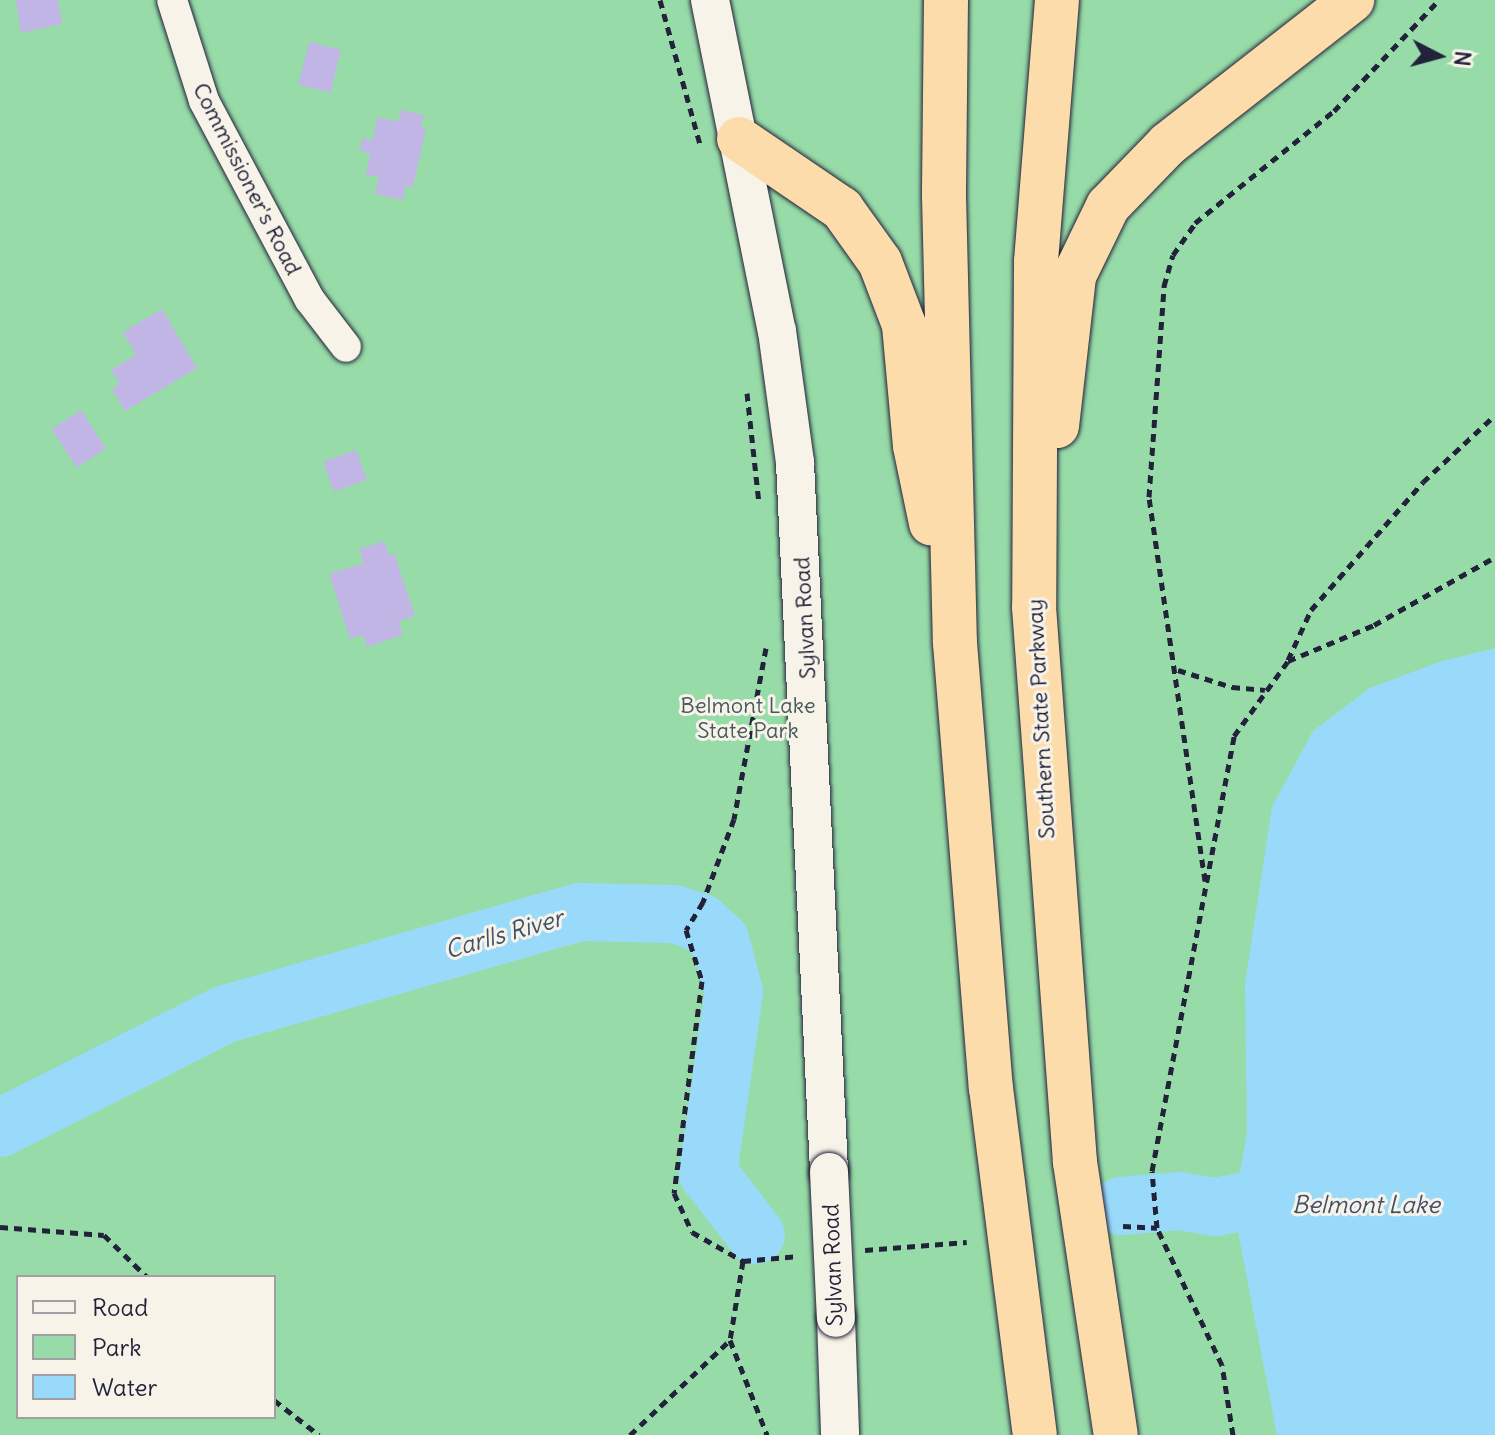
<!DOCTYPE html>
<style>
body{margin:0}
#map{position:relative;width:1495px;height:1435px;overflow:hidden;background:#ece7e8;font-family:Delius,sans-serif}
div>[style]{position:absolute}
.green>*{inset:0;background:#97dca8}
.water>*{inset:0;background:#99dafb}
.river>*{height:58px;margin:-29px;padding:0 29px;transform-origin:29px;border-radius:29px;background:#99dafb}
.building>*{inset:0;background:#c1b5e6;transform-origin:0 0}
.path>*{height:5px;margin-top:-2.5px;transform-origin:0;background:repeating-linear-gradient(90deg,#22223b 0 8px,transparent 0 14px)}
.roads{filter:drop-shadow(0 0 2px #22223b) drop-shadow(0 0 2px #22223b)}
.minor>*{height:30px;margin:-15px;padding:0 15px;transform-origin:15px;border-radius:15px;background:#f7f3e8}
.tertiary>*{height:38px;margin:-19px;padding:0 19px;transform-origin:19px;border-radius:19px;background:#f7f3e8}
.motorway>*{height:44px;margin:-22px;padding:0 22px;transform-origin:22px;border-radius:22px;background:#fddcac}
.bridges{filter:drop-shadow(0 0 2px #22223b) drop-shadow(0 0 2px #22223b)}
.tertiary-bridge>*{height:38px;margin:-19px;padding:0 19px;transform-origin:19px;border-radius:19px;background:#f7f3e8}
span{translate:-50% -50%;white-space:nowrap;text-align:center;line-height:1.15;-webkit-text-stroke:6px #f7f3e8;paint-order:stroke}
.street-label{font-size:22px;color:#22223b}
.park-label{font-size:22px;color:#455a5c}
.water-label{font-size:24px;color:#40506b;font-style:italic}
.legend{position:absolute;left:16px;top:1275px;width:260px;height:144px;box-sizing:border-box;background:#f7f3e8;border:2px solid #a29fa3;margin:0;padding:10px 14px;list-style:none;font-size:24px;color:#22223b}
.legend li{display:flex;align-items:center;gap:16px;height:40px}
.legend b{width:40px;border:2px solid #a29fa3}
.north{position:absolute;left:1399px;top:16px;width:80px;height:80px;-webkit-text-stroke:6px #f7f3e8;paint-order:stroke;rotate:96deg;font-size:22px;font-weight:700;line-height:32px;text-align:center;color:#22223b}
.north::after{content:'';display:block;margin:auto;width:28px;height:36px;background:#22223b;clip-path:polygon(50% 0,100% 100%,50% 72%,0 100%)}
</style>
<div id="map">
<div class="green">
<i style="clip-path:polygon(evenodd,0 0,1495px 0,1495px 1435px,0 1435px,0 0,18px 1277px,274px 1277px,274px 1417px,18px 1417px,18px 1277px)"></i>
</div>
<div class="water">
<i style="clip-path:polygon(1495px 648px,1495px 1435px,1277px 1435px,1237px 1226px,1215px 1218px,1214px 1195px,1237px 1186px,1247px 1134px,1245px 984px,1272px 807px,1313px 731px,1370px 688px,1439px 662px)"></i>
</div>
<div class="river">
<i style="left:0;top:1128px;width:253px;rotate:-26.8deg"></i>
<i style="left:226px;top:1014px;width:368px;rotate:-16.1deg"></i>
<i style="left:580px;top:912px;width:94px;rotate:1.2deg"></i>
<i style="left:674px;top:914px;width:28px;rotate:18deg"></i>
<i style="left:701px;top:923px;width:25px;rotate:42deg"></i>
<i style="left:720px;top:940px;width:54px;rotate:74.9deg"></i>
<i style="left:734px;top:992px;width:183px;rotate:98.2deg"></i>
<i style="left:708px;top:1173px;width:78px;rotate:52.3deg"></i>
<i style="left:1121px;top:1206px;width:59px;rotate:-4.8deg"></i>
<i style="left:1180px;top:1201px;width:36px;rotate:10deg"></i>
<i style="left:1215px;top:1207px;width:78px;rotate:-11deg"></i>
</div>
<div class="building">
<i style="clip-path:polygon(16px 0,58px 0,62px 24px,21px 33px)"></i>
<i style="left:309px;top:42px;width:33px;height:44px;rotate:14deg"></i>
<i style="clip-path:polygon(401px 110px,424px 115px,421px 127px,426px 128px,413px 187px,406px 186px,403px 200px,375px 194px,379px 177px,366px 175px,370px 153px,360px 150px,362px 138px,373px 141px,377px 117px,398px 122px)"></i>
<i style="clip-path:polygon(162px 309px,197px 368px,125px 411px,112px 389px,120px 384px,111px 370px,136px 355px,123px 332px)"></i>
<i style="left:81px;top:410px;width:46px;height:35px;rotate:57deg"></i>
<i style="left:356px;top:450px;width:32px;height:35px;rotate:70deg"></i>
<i style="clip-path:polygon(384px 541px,389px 555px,394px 553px,415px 616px,399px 621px,403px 635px,367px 647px,363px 635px,350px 639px,329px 574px,364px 563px,359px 549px)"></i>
</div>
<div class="path">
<i style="left:660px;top:0;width:149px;rotate:74.5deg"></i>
<i style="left:747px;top:393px;width:111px;rotate:83.8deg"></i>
<i style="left:766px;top:648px;width:174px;rotate:100.6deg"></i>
<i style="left:734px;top:819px;width:89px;rotate:110.5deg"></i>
<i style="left:703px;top:902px;width:33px;rotate:121deg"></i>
<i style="left:686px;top:930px;width:53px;rotate:72.6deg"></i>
<i style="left:702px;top:981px;width:214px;rotate:97.5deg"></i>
<i style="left:674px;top:1193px;width:43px;rotate:65.2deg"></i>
<i style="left:692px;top:1232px;width:59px;rotate:29.6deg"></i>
<i style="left:743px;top:1261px;width:56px;rotate:-5.1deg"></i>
<i style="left:1288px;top:660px;width:55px;rotate:-65.3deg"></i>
<i style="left:1311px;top:610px;width:170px;rotate:-48.8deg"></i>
<i style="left:1423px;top:482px;width:98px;rotate:-42.9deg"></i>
<i style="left:1178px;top:670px;width:57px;rotate:17.5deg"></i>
<i style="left:1232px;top:687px;width:33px;rotate:5deg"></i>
<i style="left:1205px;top:881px;width:388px;rotate:-98.3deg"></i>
<i style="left:1149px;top:497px;width:212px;rotate:-85.9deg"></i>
<i style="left:1164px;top:286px;width:32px;rotate:-74deg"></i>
<i style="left:1173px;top:255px;width:39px;rotate:-55deg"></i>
<i style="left:1195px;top:223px;width:179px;rotate:-38.9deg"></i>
<i style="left:1334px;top:111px;width:153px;rotate:-46.6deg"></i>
<i style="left:1123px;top:1226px;width:34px;rotate:3deg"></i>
<i style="left:0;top:1227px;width:104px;rotate:4.4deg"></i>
<i style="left:104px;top:1235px;width:60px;rotate:44.3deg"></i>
<i style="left:865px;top:1250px;width:102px;rotate:-4.5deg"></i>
<i style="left:743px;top:1261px;width:80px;rotate:99.3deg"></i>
<i style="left:730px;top:1340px;width:102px;rotate:68.7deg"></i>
<i style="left:274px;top:1400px;width:57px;rotate:37.9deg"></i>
<i style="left:630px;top:1435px;width:138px;rotate:-43.5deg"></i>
<i style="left:1233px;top:1435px;width:71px;rotate:-98.9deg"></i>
<i style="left:1222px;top:1365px;width:152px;rotate:-115.4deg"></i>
<i style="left:1157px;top:1228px;width:57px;rotate:-95deg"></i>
<i style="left:1152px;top:1171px;width:443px;rotate:-79.3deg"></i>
<i style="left:1234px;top:736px;width:92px;rotate:-54.2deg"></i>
<i style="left:1288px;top:661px;width:93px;rotate:-22.7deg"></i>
<i style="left:1374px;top:625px;width:139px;rotate:-29.3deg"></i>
</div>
<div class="roads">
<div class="minor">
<i style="left:172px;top:0;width:106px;rotate:72.4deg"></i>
<i style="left:204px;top:101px;width:225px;rotate:62deg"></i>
<i style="left:310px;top:300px;width:59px;rotate:52.5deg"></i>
</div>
<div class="tertiary">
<i style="left:710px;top:0;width:338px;rotate:78.6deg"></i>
<i style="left:777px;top:331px;width:133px;rotate:82.2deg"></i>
<i style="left:795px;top:463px;width:710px;rotate:87.25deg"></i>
<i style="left:836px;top:1318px;width:117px;rotate:88deg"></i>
</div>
<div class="motorway">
<i style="left:946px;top:0;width:196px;rotate:90.6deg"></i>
<i style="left:944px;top:196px;width:447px;rotate:88.6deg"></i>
<i style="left:955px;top:643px;width:446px;rotate:85.4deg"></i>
<i style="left:991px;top:1088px;width:350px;rotate:82.8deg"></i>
<i style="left:1057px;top:0;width:263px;rotate:94.6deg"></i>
<i style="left:1036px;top:262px;width:345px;rotate:90.3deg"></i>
<i style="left:1034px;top:607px;width:557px;rotate:85.78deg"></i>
<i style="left:1075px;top:1162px;width:276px;rotate:81.5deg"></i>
<i style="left:739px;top:139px;width:125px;rotate:34.2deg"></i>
<i style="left:842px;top:209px;width:65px;rotate:54.4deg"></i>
<i style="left:880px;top:262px;width:67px;rotate:69.1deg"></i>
<i style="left:904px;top:325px;width:121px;rotate:84.8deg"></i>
<i style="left:915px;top:446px;width:79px;rotate:78.3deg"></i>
<i style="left:1057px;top:426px;width:151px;rotate:-83.5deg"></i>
<i style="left:1074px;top:276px;width:78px;rotate:-64.1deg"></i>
<i style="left:1108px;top:206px;width:86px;rotate:-45.9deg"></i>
<i style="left:1168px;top:144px;width:234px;rotate:-38deg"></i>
</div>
</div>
<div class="bridges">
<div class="tertiary-bridge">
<i style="left:829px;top:1172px;width:146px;rotate:87.3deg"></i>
</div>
</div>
<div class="street-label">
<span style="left:247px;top:179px;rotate:63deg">Commissioner's Road</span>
<span style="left:805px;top:618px;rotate:-93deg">Sylvan Road</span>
<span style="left:1041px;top:719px;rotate:-93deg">Southern State Parkway</span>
<span style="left:833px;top:1265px;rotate:-92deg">Sylvan Road</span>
</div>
<div class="park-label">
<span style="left:748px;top:718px">Belmont Lake<br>State Park</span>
</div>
<div class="water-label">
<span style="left:504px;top:934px;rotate:-16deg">Carlls River</span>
<span style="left:1366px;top:1205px">Belmont Lake</span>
</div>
<ul class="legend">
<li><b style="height:10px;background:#f7f3e8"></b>Road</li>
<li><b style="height:22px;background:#97dca8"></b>Park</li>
<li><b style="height:22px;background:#99dafb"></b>Water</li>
</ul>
<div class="north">N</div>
</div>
